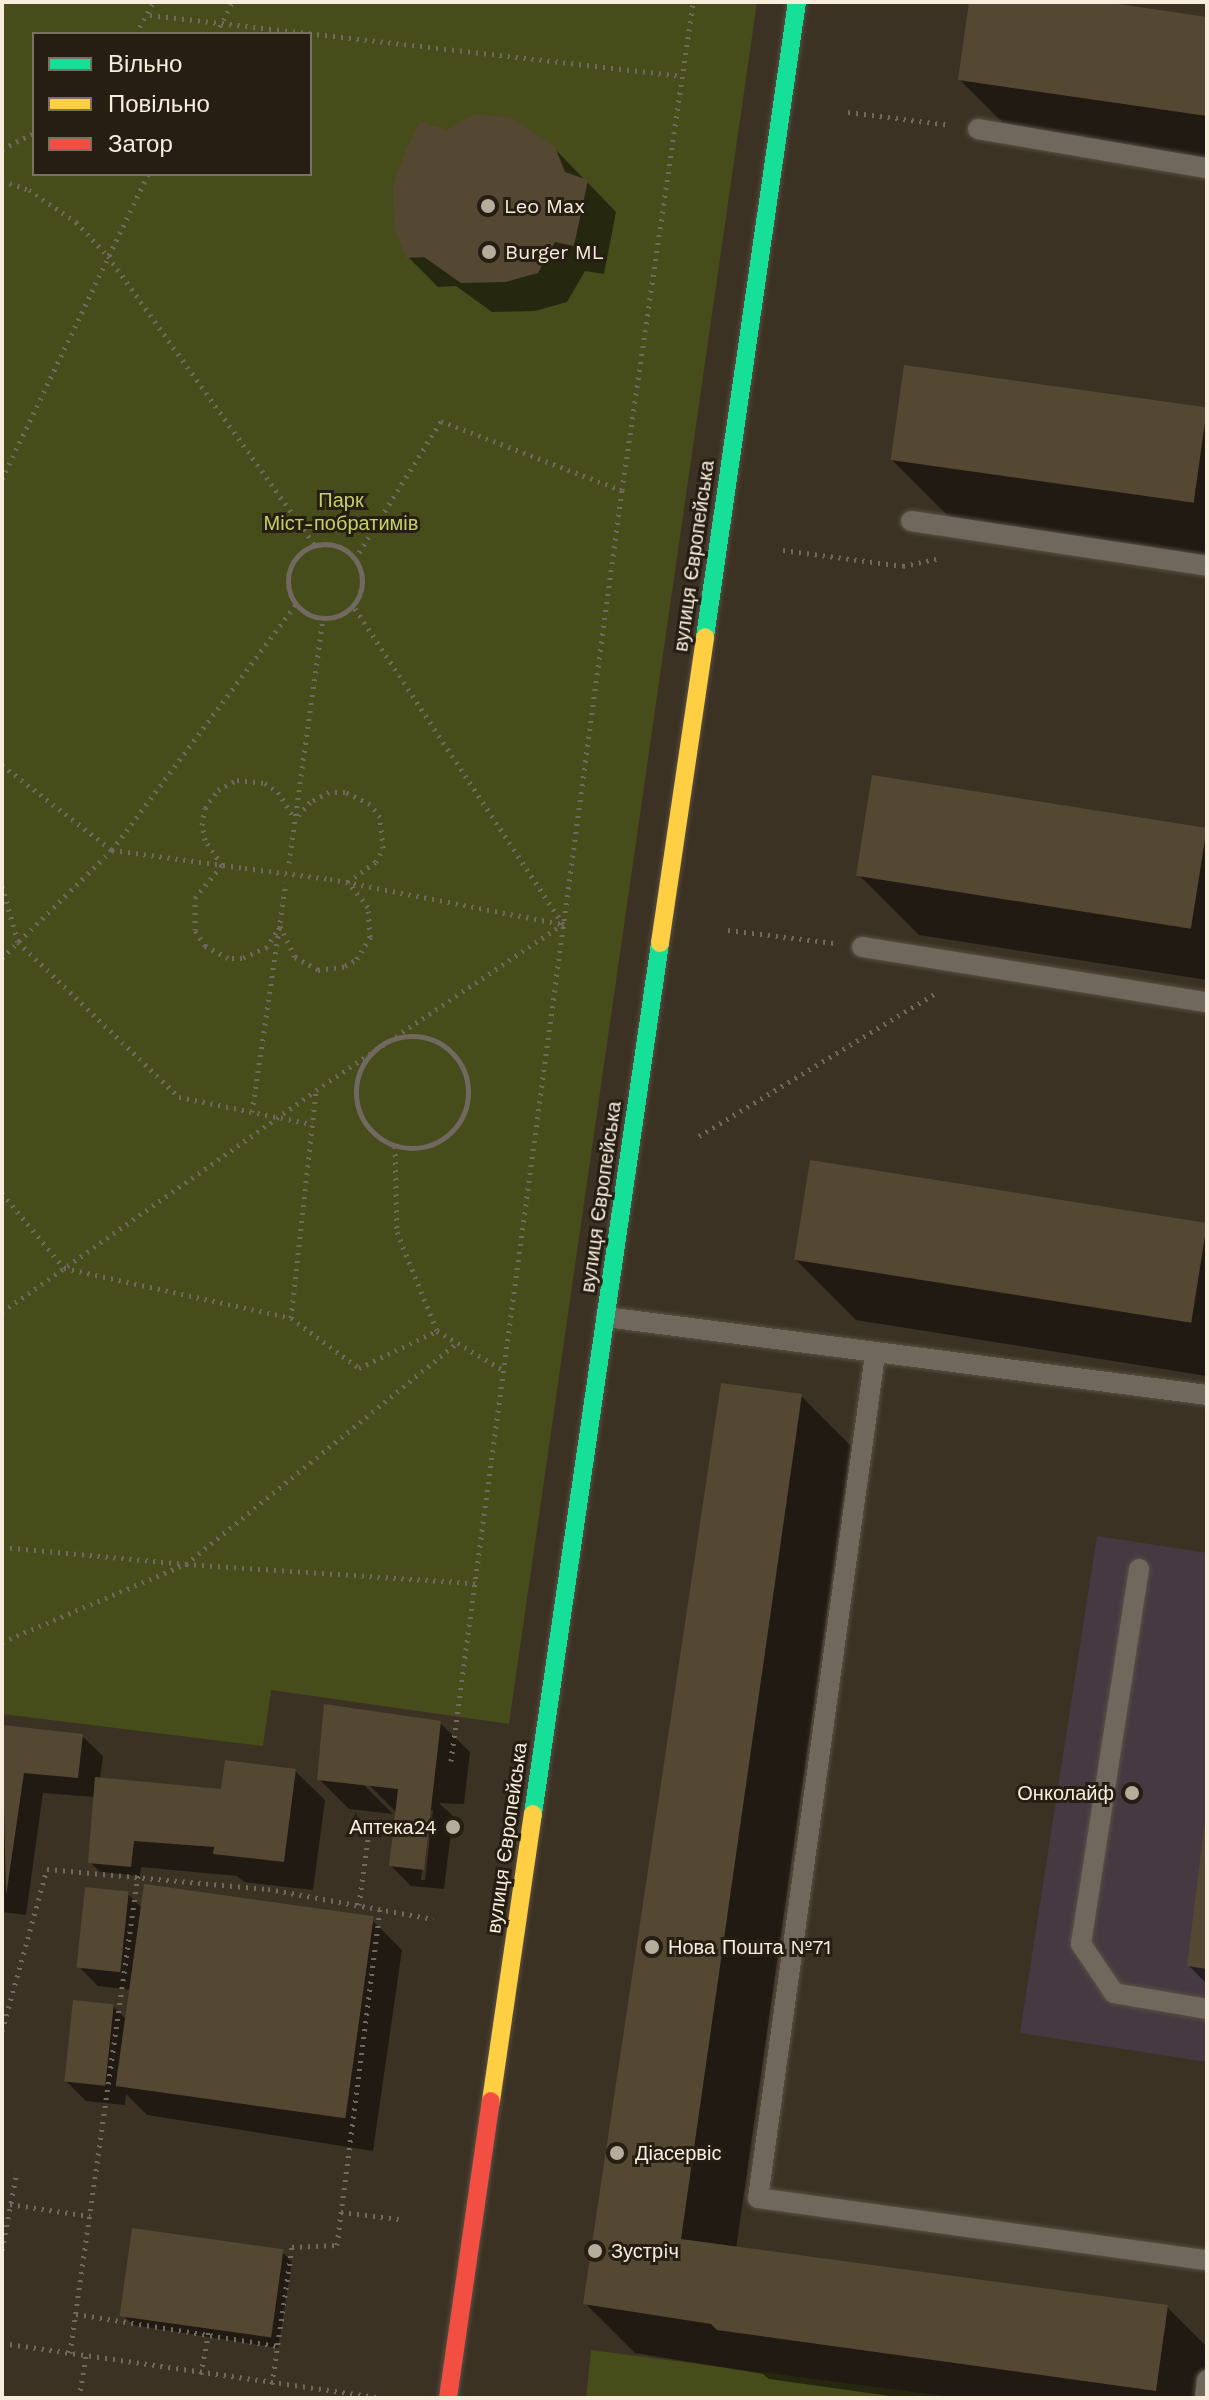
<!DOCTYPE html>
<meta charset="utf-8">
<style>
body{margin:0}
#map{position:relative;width:1209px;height:2400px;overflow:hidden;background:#3c3224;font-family:"Work Sans",sans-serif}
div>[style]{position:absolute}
.medical>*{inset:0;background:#473942}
.green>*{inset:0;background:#474c1b}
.shadow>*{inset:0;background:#0007}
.building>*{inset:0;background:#544833;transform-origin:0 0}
.path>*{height:5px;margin-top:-2.5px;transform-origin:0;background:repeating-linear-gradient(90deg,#71695f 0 2px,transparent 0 8px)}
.path>.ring{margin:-2.5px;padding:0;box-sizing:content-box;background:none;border:5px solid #71695f;border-radius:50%}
.roads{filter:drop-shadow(0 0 2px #595043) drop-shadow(0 0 2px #595043)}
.lane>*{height:20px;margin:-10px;padding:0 10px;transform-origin:10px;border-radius:10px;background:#70685d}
.fast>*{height:18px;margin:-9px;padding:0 9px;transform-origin:9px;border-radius:9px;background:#16e098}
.slow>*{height:18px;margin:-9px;padding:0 9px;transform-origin:9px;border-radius:9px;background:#ffcf43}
.jam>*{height:18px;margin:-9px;padding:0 9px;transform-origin:9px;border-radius:9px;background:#f24e42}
.path-bridge>*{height:5px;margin-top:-2.5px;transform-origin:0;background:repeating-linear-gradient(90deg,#71695f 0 2px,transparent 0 8px)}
.dots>*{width:22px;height:22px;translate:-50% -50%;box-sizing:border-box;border:4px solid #261e12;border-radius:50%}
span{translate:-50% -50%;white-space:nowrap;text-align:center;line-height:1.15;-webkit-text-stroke:6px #261e12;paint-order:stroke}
.poi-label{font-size:20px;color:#f8eddd}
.left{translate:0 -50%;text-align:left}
.right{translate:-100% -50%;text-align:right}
.park-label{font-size:20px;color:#c2d068}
.street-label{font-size:20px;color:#f8eddd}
.frame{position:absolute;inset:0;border:4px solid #f8eddd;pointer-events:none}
.legend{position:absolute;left:32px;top:32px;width:280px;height:144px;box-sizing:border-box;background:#261e12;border:2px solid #7a7163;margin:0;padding:10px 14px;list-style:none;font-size:24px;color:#f8eddd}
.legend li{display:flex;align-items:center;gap:16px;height:40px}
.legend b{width:40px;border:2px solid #7a7163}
</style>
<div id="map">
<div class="medical">
<i style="clip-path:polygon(1097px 1536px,1207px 1553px,1207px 2062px,1020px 2033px)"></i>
</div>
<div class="green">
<i style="clip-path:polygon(evenodd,2px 2px,757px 2px,509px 1724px,271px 1690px,263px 1746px,2px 1714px,2px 2px,34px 34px,310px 34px,310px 174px,34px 174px,34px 34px)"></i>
<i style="clip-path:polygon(591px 2350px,960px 2398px,586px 2398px)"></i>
</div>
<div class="shadow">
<i style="clip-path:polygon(971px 2px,1091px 2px,1207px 19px,1207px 166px,1020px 140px,960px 80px)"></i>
<i style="clip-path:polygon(447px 132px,554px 148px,616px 212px,604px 274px,585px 271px,567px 302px,535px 311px,492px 312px,456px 286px,438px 287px,408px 257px)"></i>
<i style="clip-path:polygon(1207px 412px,1207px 557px,952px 520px,892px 460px)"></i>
<i style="clip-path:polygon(1207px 830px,1207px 980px,919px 935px,859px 875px)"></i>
<i style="clip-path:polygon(1207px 1225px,1207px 1376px,856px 1320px,796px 1260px)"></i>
<i style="clip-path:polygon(801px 1396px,851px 1446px,736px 2249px,1167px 2307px,1207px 2347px,1207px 2398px,904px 2398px,769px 2379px,763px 2374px,635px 2353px,585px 2303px)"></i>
<i style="clip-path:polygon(evenodd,440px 1723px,470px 1752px,464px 1804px,439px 1803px,453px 1816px,444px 1889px,411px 1886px,391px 1866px,403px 1819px,368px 1784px,363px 1784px,393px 1814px,349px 1809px,319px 1779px,440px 1723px,429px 1810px,433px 1810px,425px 1880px,421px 1880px,429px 1810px)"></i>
<i style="clip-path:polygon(2px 1726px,82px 1736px,103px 1756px,100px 1779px,223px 1791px,295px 1771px,325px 1800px,313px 1890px,244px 1882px,237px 1876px,141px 1867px,140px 1876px,100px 1872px,90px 1862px,95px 1797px,43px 1793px,26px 1915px,2px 1912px)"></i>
<i style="clip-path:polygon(1207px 1821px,1207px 1984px,1189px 1966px)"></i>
<i style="clip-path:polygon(128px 1894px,142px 1908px,372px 1920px,402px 1950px,373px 2151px,147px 2115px,126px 2094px,125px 2105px,86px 2101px,66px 2081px,113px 2006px,127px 2020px,131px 1990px,98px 1986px,78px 1966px)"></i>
<i style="clip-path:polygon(282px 2252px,292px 2262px,278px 2348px,133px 2325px,123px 2315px)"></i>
</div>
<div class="building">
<i style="clip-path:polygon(969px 2px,1105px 2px,1207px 17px,1207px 116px,958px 80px)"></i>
<i style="clip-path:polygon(475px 114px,512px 118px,555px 147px,565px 172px,588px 180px,574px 246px,555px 242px,538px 273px,505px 282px,461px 283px,424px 257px,406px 258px,394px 227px,393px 185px,406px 150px,420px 122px,447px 130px)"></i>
<i style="left:904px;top:365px;width:306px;height:96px;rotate:8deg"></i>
<i style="left:872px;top:775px;width:339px;height:102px;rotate:9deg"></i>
<i style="left:810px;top:1160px;width:402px;height:101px;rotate:9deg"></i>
<i style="clip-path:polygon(721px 1383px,802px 1394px,681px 2239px,1168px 2305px,1156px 2391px,717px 2330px,711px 2324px,583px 2304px)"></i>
<i style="clip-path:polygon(324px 1704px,441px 1721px,424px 1870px,389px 1866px,398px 1789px,317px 1780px)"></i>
<i style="clip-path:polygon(2px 1725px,83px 1734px,78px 1778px,24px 1773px,6px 1896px)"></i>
<i style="clip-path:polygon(225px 1760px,296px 1769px,284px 1862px,213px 1854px,214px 1847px,134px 1841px,131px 1867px,88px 1863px,95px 1777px,221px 1789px)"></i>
<i style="clip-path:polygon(1205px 1820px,1207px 1820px,1207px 1969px,1187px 1966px)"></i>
<i style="left:144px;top:1884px;width:232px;height:204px;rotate:8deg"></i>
<i style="left:85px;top:1887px;width:44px;height:81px;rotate:6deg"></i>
<i style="left:73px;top:2000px;width:41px;height:82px;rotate:6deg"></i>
<i style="left:132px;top:2228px;width:153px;height:89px;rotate:8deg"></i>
</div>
<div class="path">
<i style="left:150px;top:15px;width:536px;rotate:6.53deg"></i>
<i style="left:136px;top:34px;width:36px;rotate:-62deg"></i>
<i style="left:216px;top:34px;width:36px;rotate:-63deg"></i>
<i style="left:848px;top:112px;width:103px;rotate:7.3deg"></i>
<i style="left:2px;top:149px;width:36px;rotate:-27deg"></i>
<i style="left:2px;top:181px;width:28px;rotate:18deg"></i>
<i style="left:29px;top:190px;width:57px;rotate:34.2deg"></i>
<i style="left:76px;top:222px;width:47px;rotate:46.7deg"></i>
<i style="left:108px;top:256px;width:355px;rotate:54.4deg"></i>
<i style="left:2px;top:479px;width:338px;rotate:-64.4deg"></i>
<i class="ring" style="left:288px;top:544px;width:69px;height:69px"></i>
<i style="left:783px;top:550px;width:121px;rotate:7.6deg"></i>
<i style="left:903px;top:566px;width:38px;rotate:-12deg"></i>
<i style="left:355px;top:559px;width:163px;rotate:-58.1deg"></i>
<i style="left:441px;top:421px;width:193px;rotate:21deg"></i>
<i style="left:2px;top:765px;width:139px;rotate:37.7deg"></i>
<i style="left:112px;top:850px;width:134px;rotate:7.7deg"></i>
<i style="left:289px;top:863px;width:247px;rotate:-82.1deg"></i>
<i style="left:330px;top:879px;width:236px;rotate:11deg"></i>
<i style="left:2px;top:886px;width:58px;rotate:74.1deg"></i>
<i style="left:18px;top:942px;width:223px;rotate:43.9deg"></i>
<i style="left:179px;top:1097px;width:136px;rotate:11.5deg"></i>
<i style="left:280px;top:926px;width:34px;rotate:64deg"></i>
<i style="left:295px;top:957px;width:26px;rotate:29deg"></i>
<i style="left:318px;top:970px;width:27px;rotate:-8deg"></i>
<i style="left:345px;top:966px;width:14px;rotate:-30deg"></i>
<i style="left:357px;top:959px;width:26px;rotate:-59deg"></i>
<i style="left:370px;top:937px;width:30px;rotate:-94deg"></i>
<i style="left:368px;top:907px;width:32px;rotate:-129deg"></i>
<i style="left:348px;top:882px;width:34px;rotate:-36deg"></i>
<i style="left:376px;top:862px;width:16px;rotate:-63deg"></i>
<i style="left:383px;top:848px;width:31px;rotate:-96deg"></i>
<i style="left:380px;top:817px;width:16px;rotate:-128deg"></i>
<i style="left:370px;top:804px;width:28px;rotate:-154deg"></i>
<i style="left:345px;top:792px;width:16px;rotate:180deg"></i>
<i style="left:329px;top:792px;width:21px;rotate:152deg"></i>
<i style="left:310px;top:802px;width:23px;rotate:131deg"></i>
<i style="left:280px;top:926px;width:25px;rotate:122deg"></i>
<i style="left:267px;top:947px;width:27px;rotate:156deg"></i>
<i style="left:242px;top:958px;width:14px;rotate:180deg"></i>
<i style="left:228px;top:958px;width:26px;rotate:-152deg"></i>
<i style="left:205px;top:946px;width:19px;rotate:-122deg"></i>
<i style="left:195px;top:930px;width:32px;rotate:-90deg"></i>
<i style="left:195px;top:898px;width:43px;rotate:-50.7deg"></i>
<i style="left:222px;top:865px;width:30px;rotate:-124deg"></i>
<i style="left:205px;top:840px;width:15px;rotate:-101deg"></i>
<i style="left:202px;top:825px;width:17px;rotate:-80deg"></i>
<i style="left:205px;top:808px;width:22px;rotate:-54deg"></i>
<i style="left:218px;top:790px;width:21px;rotate:-28deg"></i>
<i style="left:237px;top:780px;width:28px;rotate:6deg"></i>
<i style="left:265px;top:783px;width:16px;rotate:35deg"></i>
<i style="left:278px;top:792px;width:32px;rotate:58deg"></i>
<i style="left:728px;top:930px;width:107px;rotate:7deg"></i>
<i style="left:2px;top:958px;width:154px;rotate:-44.5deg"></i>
<i style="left:112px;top:850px;width:307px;rotate:-53.2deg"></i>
<i class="ring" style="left:356px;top:1036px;width:107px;height:107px"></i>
<i style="left:252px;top:1112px;width:232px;rotate:-81.6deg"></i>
<i style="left:699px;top:1136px;width:279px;rotate:-31.1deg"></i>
<i style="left:395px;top:1146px;width:86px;rotate:88.7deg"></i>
<i style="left:397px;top:1232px;width:107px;rotate:68deg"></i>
<i style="left:2px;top:1193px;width:97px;rotate:50.4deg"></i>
<i style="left:64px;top:1268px;width:232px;rotate:12.4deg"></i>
<i style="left:291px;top:1318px;width:229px;rotate:-83.7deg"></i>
<i style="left:316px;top:1090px;width:298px;rotate:-33.9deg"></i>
<i style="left:563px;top:924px;width:381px;rotate:-123.4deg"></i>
<i style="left:2px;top:1312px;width:383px;rotate:-35.2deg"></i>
<i style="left:291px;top:1318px;width:84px;rotate:36.3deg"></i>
<i style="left:359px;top:1368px;width:86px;rotate:-25.4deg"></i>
<i style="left:437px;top:1331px;width:77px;rotate:30.6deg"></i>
<i style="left:2px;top:1547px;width:185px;rotate:5.3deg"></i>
<i style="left:186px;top:1564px;width:350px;rotate:-39.2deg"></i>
<i style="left:2px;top:1642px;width:200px;rotate:-23deg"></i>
<i style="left:186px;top:1564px;width:290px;rotate:3.8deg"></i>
<i style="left:451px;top:1761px;width:1282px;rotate:-82.34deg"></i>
<i style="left:622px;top:490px;width:493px;rotate:-81.7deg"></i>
<i style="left:359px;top:1905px;width:75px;rotate:-82.3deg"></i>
<i style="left:2px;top:2031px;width:168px;rotate:-74.5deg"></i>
<i style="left:47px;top:1869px;width:222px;rotate:5.2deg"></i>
<i style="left:268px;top:1889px;width:168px;rotate:10.3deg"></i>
<i style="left:2px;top:2203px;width:89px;rotate:8.4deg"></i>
<i style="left:341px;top:2212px;width:58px;rotate:6.9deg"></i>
<i style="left:2px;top:2250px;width:80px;rotate:-79.2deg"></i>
<i style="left:76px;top:2314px;width:204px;rotate:9deg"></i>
<i style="left:2px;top:2343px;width:380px;rotate:8.2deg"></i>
<i style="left:70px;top:2353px;width:485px;rotate:-81.9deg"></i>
<i style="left:201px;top:2374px;width:45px;rotate:-79.7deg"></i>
<i style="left:272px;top:2384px;width:138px;rotate:-81.7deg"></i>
<i style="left:292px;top:2247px;width:45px;rotate:-2.5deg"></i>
<i style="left:337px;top:2245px;width:340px;rotate:-82.7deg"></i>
<i style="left:79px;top:2398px;width:43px;rotate:-80.5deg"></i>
</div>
<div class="roads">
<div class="lane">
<i style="left:978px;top:129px;width:232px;rotate:9.7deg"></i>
<i style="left:911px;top:521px;width:299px;rotate:8.6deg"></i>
<i style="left:862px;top:947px;width:349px;rotate:9.1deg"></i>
<i style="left:606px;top:1317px;width:606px;rotate:7.39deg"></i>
<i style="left:875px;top:1355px;width:851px;rotate:97.9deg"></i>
<i style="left:758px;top:2198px;width:453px;rotate:7.9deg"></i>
<i style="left:1139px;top:1569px;width:379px;rotate:98.8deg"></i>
<i style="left:1081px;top:1944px;width:59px;rotate:56deg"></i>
<i style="left:1114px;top:1993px;width:94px;rotate:9.8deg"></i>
<i style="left:1205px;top:2398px;width:18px;rotate:-84deg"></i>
</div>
<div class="fast">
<i style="left:705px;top:637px;width:642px;rotate:-81.76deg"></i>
<i style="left:533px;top:1814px;width:880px;rotate:-81.7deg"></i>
</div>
<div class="slow">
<i style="left:660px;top:943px;width:309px;rotate:-81.6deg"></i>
<i style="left:491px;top:2101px;width:290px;rotate:-81.7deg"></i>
</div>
<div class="jam">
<i style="left:448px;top:2398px;width:300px;rotate:-81.8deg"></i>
</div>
</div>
<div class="path-bridge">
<i style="left:245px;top:868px;width:86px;rotate:7.4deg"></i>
</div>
<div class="dots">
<i style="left:488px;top:206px;background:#b6ac9c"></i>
<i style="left:489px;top:252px;background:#b6ac9c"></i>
<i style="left:1132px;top:1793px;background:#b6ac9c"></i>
<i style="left:453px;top:1827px;background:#b6ac9c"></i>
<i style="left:652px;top:1947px;background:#b6ac9c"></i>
<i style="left:617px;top:2153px;background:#b6ac9c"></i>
<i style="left:595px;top:2251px;background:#b6ac9c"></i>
</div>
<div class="poi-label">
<span class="left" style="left:504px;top:206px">Leo Max</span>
<span class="left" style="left:505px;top:252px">Burger ML</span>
<span class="right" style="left:1114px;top:1793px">Онколайф</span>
<span class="right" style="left:437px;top:1827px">Аптека24</span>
<span class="left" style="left:668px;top:1947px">Нова Пошта №71</span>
<span class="left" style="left:635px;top:2153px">Діасервіс</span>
<span class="left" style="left:611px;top:2251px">Зустрiч</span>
</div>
<div class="park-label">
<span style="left:341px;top:512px">Парк<br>Міст-побратимів</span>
</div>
<div class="street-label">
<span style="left:694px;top:556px;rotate:-82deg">вулиця Європейська</span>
<span style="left:601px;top:1197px;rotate:-82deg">вулиця Європейська</span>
<span style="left:507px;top:1838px;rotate:-82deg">вулиця Європейська</span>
</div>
<div class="frame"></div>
<ul class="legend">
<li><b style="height:10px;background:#16e098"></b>Вільно</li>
<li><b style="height:10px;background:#ffcf43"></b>Повільно</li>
<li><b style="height:10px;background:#f24e42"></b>Затор</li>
</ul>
</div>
